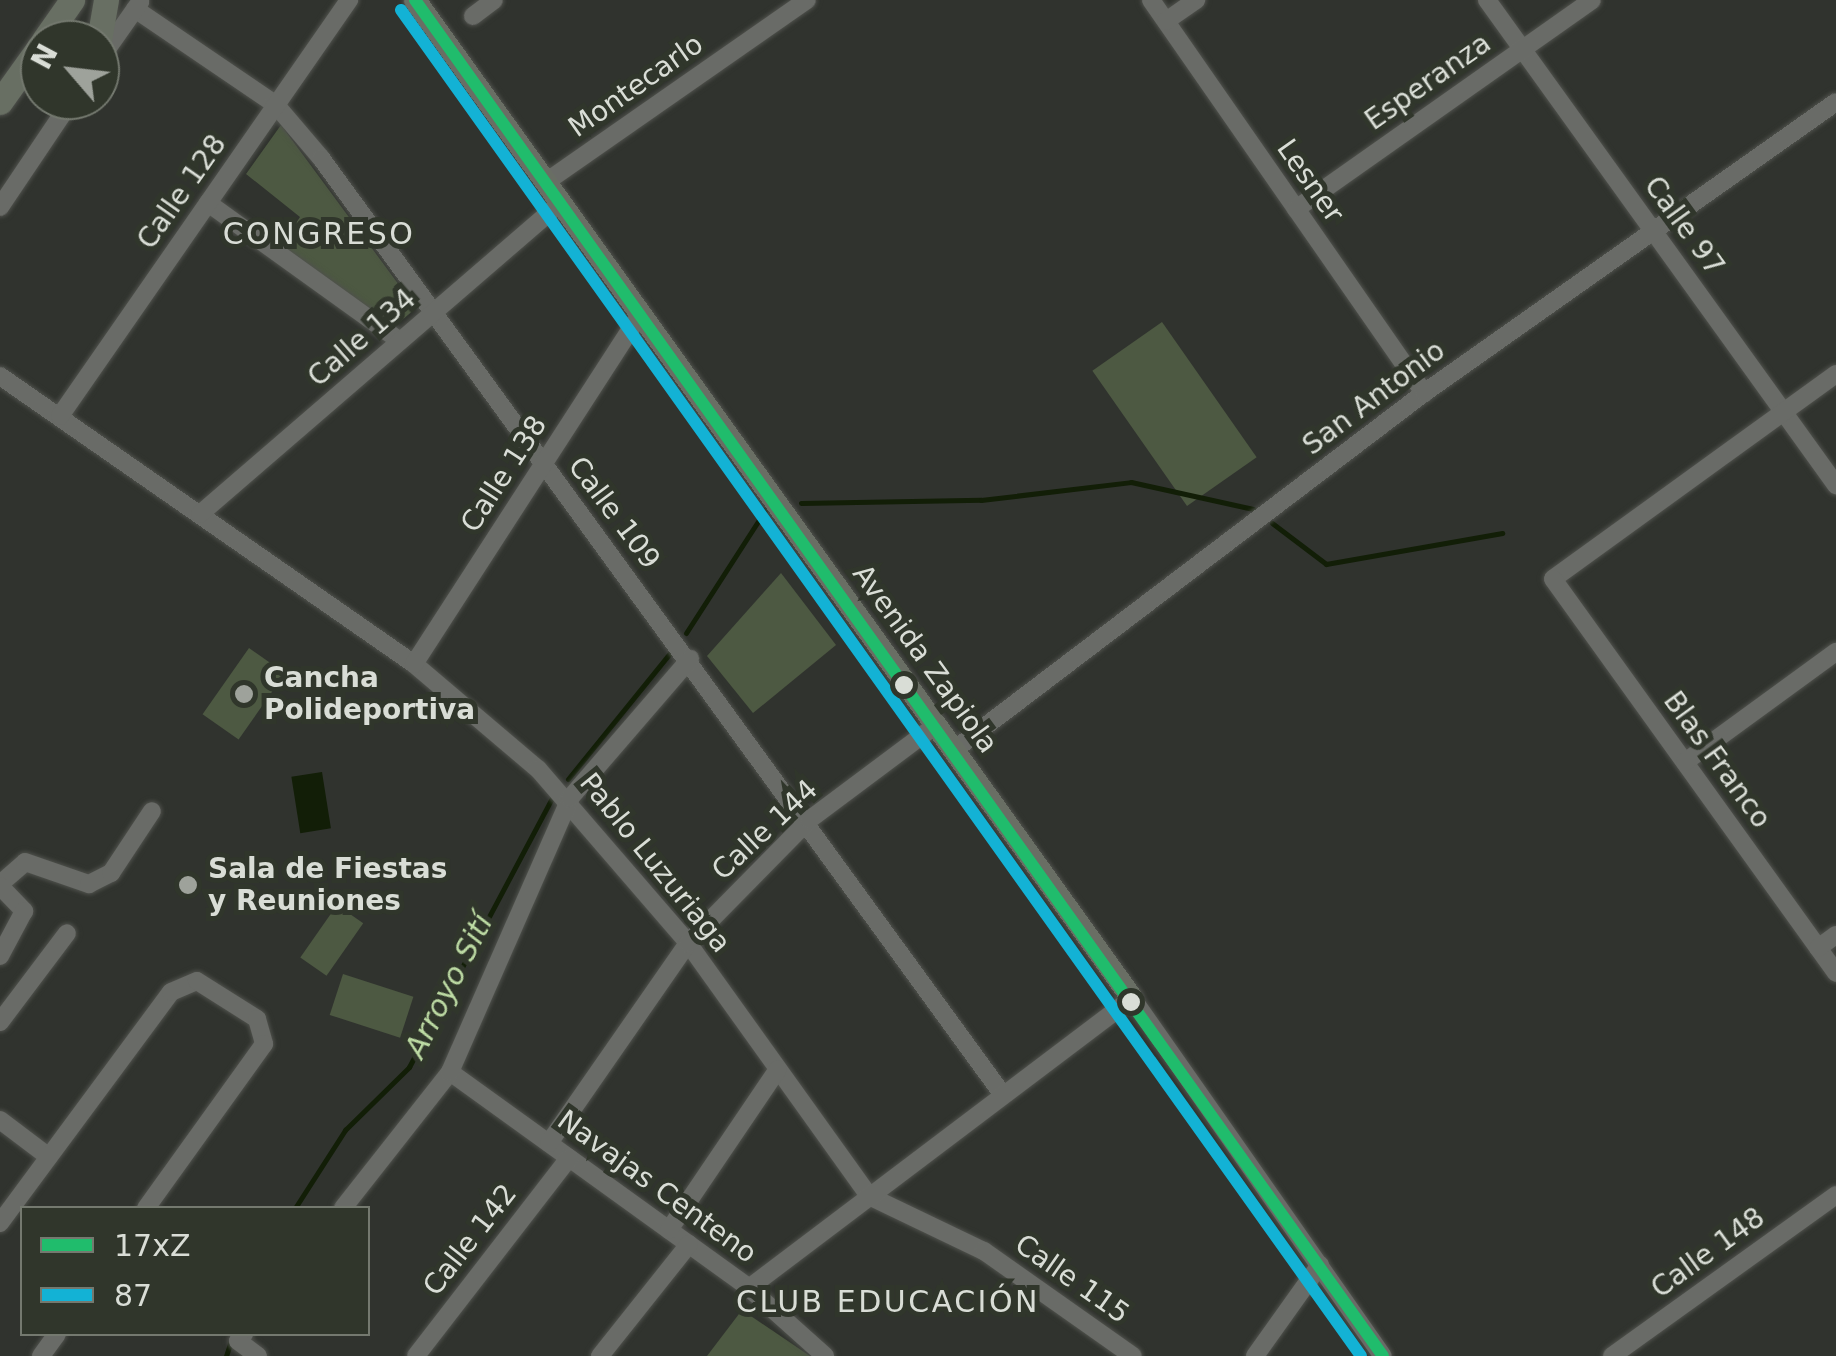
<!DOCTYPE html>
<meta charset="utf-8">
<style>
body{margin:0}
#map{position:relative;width:1836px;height:1356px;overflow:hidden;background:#30332e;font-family:"DejaVu Sans",sans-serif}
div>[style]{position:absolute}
.green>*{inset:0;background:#4d5942;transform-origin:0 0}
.water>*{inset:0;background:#121e07;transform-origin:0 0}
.stream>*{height:5px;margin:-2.5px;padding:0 2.5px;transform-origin:2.5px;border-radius:2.5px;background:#121e07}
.roads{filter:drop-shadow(0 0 2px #4f514c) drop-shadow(0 0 2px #4f514c)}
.minor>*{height:18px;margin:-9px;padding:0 9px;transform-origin:9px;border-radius:9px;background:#696b67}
.major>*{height:22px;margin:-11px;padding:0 11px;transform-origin:11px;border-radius:11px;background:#696e64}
.highway>*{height:25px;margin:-12.5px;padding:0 12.5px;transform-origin:12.5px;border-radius:12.5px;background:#686f63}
.bus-1>*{height:12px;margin:-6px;padding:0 6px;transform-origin:6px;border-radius:6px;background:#20bc6c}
.bus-2>*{height:12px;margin:-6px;padding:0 6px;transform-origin:6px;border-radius:6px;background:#13b2d5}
.dots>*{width:28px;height:28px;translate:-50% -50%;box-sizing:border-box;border:5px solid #30362b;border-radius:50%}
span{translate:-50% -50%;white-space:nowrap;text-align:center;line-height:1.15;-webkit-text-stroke:10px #30362b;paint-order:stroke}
.street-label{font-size:28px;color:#d9ddd6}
.poi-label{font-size:28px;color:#d9ddd6;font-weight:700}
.left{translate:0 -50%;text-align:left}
.neighbourhood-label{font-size:30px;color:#d9ddd6;letter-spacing:2.5px}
.water-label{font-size:30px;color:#bcdaa3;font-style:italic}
.legend{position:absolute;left:20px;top:1206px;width:350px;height:130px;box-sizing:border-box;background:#30362b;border:2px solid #74796f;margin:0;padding:12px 18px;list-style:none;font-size:30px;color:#d9ddd6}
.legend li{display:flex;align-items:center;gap:20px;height:50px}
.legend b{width:50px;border:2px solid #74796f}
.north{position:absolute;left:20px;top:20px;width:100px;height:100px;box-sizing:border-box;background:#30362b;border:2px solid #74796f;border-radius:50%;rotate:298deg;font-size:28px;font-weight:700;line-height:40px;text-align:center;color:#d9ddd6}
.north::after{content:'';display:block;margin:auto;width:35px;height:45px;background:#9ea29b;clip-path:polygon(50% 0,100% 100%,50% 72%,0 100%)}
</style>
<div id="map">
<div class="green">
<i style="clip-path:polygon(281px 125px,416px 308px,393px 328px,280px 247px,300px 217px,246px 174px)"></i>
<i style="left:1162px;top:322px;width:165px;height:85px;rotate:55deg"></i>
<i style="clip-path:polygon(781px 573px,836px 645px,753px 713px,707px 656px)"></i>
<i style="left:249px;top:648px;width:44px;height:81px;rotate:35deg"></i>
<i style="left:337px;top:905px;width:32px;height:64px;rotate:35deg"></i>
<i style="left:343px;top:974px;width:74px;height:43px;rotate:18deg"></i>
<i style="clip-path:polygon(742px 1310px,810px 1356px,707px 1356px)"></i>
</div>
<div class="water">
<i style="left:322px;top:772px;width:57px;height:31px;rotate:81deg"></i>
</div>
<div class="stream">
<i style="left:801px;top:503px;width:180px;rotate:-1deg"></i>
<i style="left:981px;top:500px;width:151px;rotate:-6.8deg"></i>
<i style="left:1131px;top:482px;width:125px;rotate:12.5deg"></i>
<i style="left:1272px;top:523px;width:68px;rotate:37.2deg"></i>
<i style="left:1326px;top:564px;width:179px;rotate:-10deg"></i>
<i style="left:686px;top:633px;width:148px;rotate:-57.2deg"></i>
<i style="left:568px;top:779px;width:162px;rotate:-51deg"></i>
<i style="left:295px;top:1208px;width:93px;rotate:-57.3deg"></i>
<i style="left:345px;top:1130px;width:90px;rotate:-44.5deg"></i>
<i style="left:409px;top:1067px;width:305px;rotate:-62deg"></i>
<i style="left:226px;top:1356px;width:16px;rotate:-72deg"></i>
</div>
<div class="roads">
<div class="minor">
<i style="left:1151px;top:0;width:479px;rotate:55.2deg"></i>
<i style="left:1487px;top:0;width:598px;rotate:54.26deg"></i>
<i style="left:135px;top:9px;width:169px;rotate:34.2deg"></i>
<i style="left:275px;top:104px;width:71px;rotate:49.6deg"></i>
<i style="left:321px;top:158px;width:1159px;rotate:53.95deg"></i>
<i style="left:473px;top:16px;width:26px;rotate:-37deg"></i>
<i style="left:1166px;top:21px;width:37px;rotate:-35deg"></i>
<i style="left:100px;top:59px;width:70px;rotate:-54.9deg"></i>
<i style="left:546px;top:182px;width:318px;rotate:-34.9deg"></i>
<i style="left:208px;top:203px;width:236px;rotate:35.7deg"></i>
<i style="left:0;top:207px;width:129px;rotate:-56.1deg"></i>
<i style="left:1296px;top:209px;width:362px;rotate:-35.2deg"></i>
<i style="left:1836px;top:374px;width:349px;rotate:144.1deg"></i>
<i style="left:1553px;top:579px;width:485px;rotate:54.3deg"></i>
<i style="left:0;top:376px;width:504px;rotate:34.82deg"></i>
<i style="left:414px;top:664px;width:162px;rotate:40.3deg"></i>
<i style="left:538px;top:769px;width:230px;rotate:49.2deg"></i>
<i style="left:688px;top:943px;width:311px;rotate:54.4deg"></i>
<i style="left:869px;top:1196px;width:127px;rotate:25.6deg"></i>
<i style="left:984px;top:1251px;width:182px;rotate:35.2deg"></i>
<i style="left:60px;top:416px;width:507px;rotate:-55.21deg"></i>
<i style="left:200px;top:514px;width:476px;rotate:-40.8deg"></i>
<i style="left:414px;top:664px;width:417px;rotate:-57.1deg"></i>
<i style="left:954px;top:750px;width:590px;rotate:-37.22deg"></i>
<i style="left:1424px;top:393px;width:504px;rotate:-35.23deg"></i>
<i style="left:1685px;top:762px;width:187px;rotate:-36.1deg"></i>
<i style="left:0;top:884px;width:33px;rotate:-41deg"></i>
<i style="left:25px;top:862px;width:68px;rotate:19deg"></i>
<i style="left:89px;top:884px;width:25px;rotate:-27deg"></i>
<i style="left:111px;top:873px;width:74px;rotate:-56.5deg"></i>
<i style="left:0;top:886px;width:35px;rotate:46deg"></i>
<i style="left:24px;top:911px;width:51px;rotate:118.1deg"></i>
<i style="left:1818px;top:948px;width:22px;rotate:-36deg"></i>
<i style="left:0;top:1022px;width:111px;rotate:-53deg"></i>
<i style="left:450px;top:1072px;width:369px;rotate:35.8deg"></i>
<i style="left:749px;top:1288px;width:102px;rotate:41.8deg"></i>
<i style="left:0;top:1120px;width:61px;rotate:37.1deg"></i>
<i style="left:549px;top:1143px;width:244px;rotate:-55.2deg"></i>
<i style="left:688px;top:943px;width:173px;rotate:-45.5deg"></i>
<i style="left:809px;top:820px;width:159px;rotate:-36.8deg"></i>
<i style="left:343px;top:1208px;width:173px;rotate:-51.8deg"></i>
<i style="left:450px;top:1072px;width:299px;rotate:-66.3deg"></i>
<i style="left:570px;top:798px;width:184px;rotate:-49.2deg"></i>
<i style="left:0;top:1223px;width:287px;rotate:-53.5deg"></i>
<i style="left:171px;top:992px;width:28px;rotate:-23deg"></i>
<i style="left:197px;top:981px;width:71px;rotate:32.3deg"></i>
<i style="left:257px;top:1019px;width:26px;rotate:74deg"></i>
<i style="left:264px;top:1044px;width:202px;rotate:125.7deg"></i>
<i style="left:669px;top:1230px;width:194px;rotate:-55.9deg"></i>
<i style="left:749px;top:1288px;width:480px;rotate:-37.1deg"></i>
<i style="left:1132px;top:998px;width:437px;rotate:55deg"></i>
<i style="left:244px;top:1334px;width:9px;rotate:131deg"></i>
<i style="left:238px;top:1341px;width:25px;rotate:37deg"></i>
<i style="left:41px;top:1356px;width:27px;rotate:-54deg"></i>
<i style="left:416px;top:1356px;width:250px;rotate:-52.3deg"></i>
<i style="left:600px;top:1356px;width:143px;rotate:-51.5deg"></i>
<i style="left:1255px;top:1356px;width:112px;rotate:-54.5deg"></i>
<i style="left:1612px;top:1356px;width:276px;rotate:-35.7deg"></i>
</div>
<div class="major">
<i style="left:415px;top:0;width:1229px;rotate:54.31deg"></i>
</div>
<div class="highway">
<i style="left:44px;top:40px;width:49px;rotate:-55deg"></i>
<i style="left:99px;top:40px;width:41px;rotate:-80.1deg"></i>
<i style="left:0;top:102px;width:69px;rotate:-54.5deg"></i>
</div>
</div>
<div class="bus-1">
<i style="left:415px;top:0;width:1666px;rotate:54.48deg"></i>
</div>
<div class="bus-2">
<i style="left:401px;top:10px;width:1653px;rotate:54.5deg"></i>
</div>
<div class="dots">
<i style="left:904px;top:685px;background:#d9ddd6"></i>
<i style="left:244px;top:694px;background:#9ea29b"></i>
<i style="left:188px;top:885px;background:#9ea29b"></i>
<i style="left:1131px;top:1002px;background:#d9ddd6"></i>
</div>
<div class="street-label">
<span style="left:1428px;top:82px;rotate:-35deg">Esperanza</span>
<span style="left:636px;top:86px;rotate:-35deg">Montecarlo</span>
<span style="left:1310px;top:181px;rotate:55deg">Lesner</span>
<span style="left:182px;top:192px;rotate:-55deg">Calle 128</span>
<span style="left:1684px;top:226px;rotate:54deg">Calle 97</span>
<span style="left:362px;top:338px;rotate:-41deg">Calle 134</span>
<span style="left:1374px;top:398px;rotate:-37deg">San Antonio</span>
<span style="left:504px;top:474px;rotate:-57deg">Calle 138</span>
<span style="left:614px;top:513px;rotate:53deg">Calle 109</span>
<span style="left:925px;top:659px;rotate:54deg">Avenida Zapiola</span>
<span style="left:1717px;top:760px;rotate:54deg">Blas Franco</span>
<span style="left:765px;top:830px;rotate:-43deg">Calle 144</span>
<span style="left:655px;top:863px;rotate:51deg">Pablo Luzuriaga</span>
<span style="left:657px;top:1187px;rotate:36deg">Navajas Centeno</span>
<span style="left:470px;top:1240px;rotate:-52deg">Calle 142</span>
<span style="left:1708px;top:1253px;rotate:-36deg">Calle 148</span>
<span style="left:1072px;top:1279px;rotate:35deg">Calle 115</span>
</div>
<div class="poi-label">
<span class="left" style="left:264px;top:694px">Cancha<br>Polideportiva</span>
<span class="left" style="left:208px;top:885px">Sala de Fiestas<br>y Reuniones</span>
</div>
<div class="neighbourhood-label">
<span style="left:319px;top:234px">CONGRESO</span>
<span style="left:888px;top:1302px">CLUB EDUCACIÓN</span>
</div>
<div class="water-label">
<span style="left:449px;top:986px;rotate:-63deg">Arroyo Sití</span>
</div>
<ul class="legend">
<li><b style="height:12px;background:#20bc6c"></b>17xZ</li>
<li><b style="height:12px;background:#13b2d5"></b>87</li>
</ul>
<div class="north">N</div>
</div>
